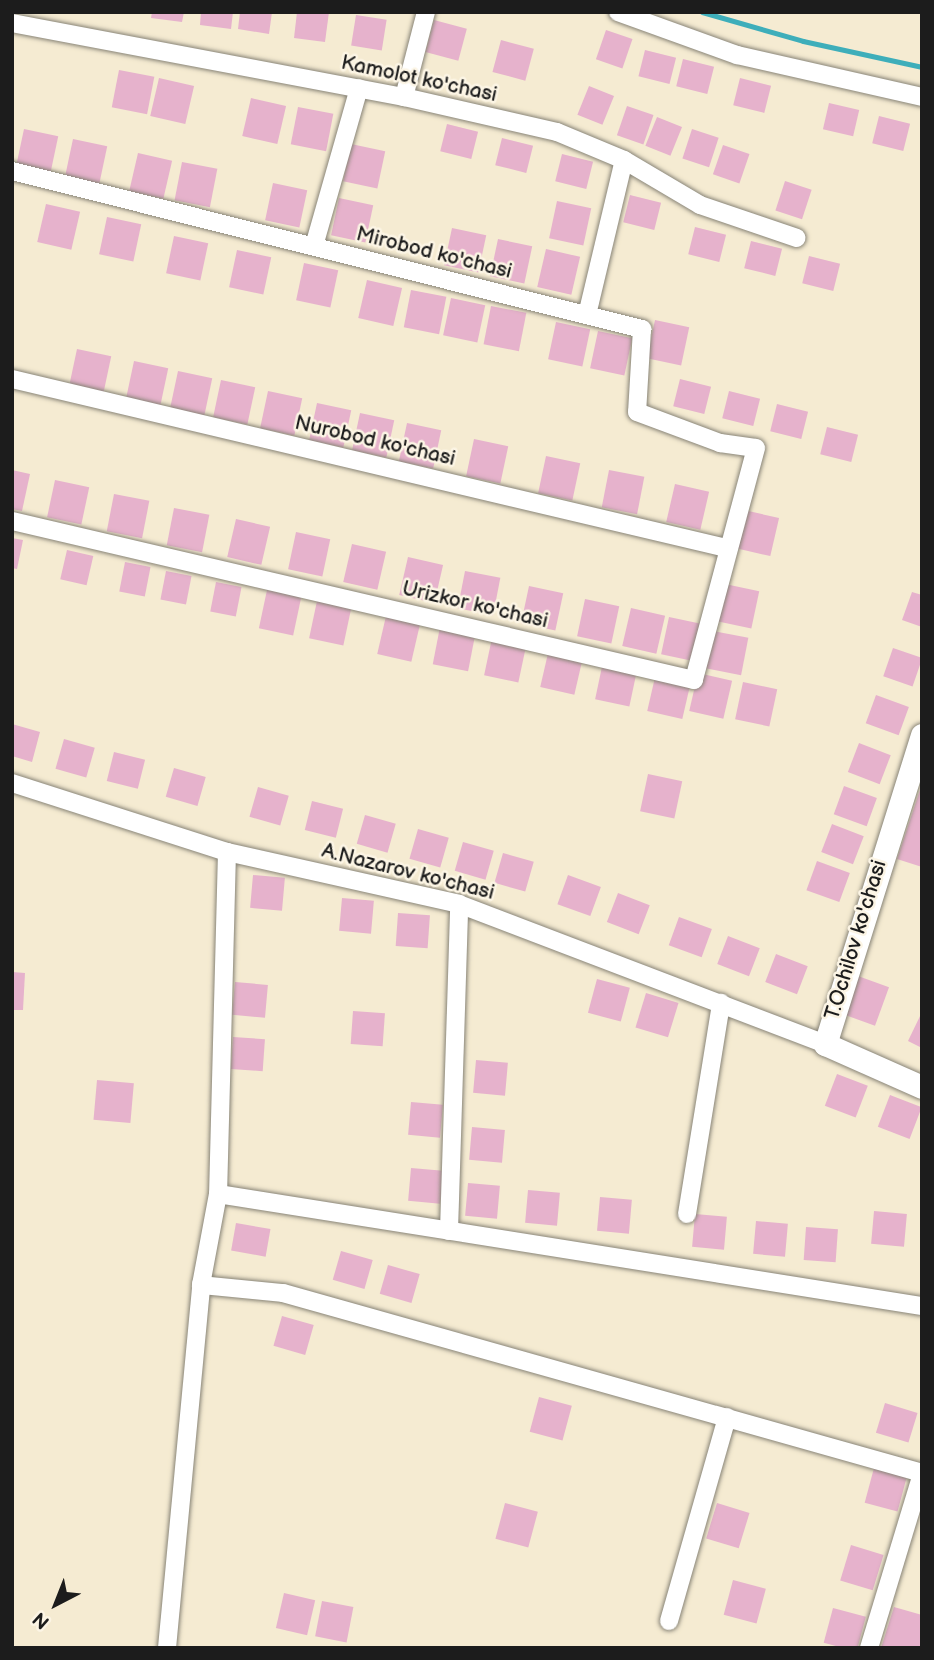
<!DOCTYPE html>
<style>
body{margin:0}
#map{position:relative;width:934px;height:1660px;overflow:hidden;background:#f5ebd2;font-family:"Balsamiq Sans",sans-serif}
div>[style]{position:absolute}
.stream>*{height:5px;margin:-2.5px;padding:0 2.5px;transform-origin:2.5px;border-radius:2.5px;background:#3eaeba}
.building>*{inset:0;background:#e6b2cc;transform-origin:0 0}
.roads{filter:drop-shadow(0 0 2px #888477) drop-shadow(0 0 2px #888477)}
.minor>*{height:18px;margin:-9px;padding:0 9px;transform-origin:9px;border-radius:9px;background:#fff}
.major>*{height:23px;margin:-11.5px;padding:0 11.5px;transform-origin:11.5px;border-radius:11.5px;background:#fff}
span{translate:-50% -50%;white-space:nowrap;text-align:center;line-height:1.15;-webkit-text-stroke:5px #fcf5e5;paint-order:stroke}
.street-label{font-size:21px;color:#1c1c1c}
.frame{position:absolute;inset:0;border:14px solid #1c1c1c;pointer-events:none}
.north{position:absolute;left:21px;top:1569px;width:70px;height:70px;-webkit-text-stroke:5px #fcf5e5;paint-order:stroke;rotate:222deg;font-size:19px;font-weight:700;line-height:28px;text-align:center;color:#1c1c1c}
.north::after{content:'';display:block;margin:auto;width:24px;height:32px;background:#1c1c1c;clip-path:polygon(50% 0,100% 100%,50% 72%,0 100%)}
</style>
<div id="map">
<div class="stream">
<i style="left:702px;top:12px;width:105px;rotate:16deg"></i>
<i style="left:803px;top:41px;width:122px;rotate:12.3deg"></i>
</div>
<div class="building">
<i style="clip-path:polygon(152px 12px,184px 12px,182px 22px,151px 18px)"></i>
<i style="clip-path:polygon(201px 12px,233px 12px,231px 29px,200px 25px)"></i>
<i style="clip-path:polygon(240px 12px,272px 12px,269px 34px,238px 29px)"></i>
<i style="clip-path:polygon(297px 12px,329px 12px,325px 42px,294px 38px)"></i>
<i style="left:356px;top:15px;width:31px;height:31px;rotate:9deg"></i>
<i style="left:434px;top:20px;width:34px;height:33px;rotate:15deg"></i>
<i style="left:606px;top:30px;width:28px;height:31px;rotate:19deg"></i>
<i style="left:501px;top:40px;width:34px;height:33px;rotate:15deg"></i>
<i style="left:645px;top:50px;width:32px;height:27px;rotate:14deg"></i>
<i style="left:683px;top:59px;width:32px;height:28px;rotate:14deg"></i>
<i style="left:119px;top:70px;width:36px;height:38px;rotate:11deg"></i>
<i style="left:159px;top:78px;width:36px;height:39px;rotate:13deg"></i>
<i style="left:740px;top:78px;width:32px;height:28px;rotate:14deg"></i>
<i style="left:589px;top:86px;width:27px;height:31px;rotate:22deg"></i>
<i style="left:251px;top:98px;width:36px;height:39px;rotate:13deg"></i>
<i style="left:829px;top:103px;width:31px;height:27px;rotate:13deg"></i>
<i style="left:627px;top:106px;width:28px;height:31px;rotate:19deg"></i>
<i style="left:298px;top:107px;width:36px;height:38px;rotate:11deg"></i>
<i style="left:879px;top:116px;width:32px;height:28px;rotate:14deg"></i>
<i style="left:657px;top:117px;width:27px;height:31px;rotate:22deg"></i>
<i style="left:447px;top:124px;width:32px;height:28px;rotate:14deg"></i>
<i style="left:24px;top:129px;width:35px;height:38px;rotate:12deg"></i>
<i style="left:692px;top:129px;width:28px;height:31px;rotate:18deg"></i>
<i style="left:502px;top:138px;width:32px;height:28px;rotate:14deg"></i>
<i style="left:73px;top:139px;width:35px;height:38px;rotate:12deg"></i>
<i style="left:351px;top:144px;width:35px;height:38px;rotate:12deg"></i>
<i style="left:723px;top:145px;width:28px;height:31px;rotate:19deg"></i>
<i style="left:138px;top:153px;width:35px;height:39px;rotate:13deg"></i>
<i style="left:562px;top:154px;width:32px;height:28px;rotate:14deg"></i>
<i style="left:182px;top:162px;width:36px;height:39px;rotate:11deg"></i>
<i style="left:785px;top:181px;width:28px;height:31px;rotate:18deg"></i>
<i style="left:273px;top:183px;width:35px;height:38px;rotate:12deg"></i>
<i style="left:630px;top:195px;width:32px;height:28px;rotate:14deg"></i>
<i style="left:339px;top:198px;width:35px;height:38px;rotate:12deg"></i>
<i style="left:557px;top:201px;width:35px;height:38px;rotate:12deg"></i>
<i style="left:46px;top:204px;width:35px;height:39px;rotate:13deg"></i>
<i style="left:107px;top:217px;width:35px;height:38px;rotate:12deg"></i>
<i style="left:695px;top:227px;width:32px;height:28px;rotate:14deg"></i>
<i style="left:452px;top:228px;width:35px;height:38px;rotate:12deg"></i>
<i style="left:174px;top:236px;width:35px;height:38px;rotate:12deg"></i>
<i style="left:498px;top:239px;width:35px;height:38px;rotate:12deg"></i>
<i style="left:751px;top:241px;width:32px;height:28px;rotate:14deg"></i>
<i style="left:546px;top:249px;width:35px;height:39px;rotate:13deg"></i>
<i style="left:237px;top:250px;width:35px;height:38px;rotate:12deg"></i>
<i style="left:809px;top:256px;width:32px;height:28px;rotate:14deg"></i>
<i style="left:304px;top:263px;width:35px;height:38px;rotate:12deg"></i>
<i style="left:367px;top:280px;width:36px;height:39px;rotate:13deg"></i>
<i style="left:411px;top:290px;width:36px;height:38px;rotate:11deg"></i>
<i style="left:451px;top:298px;width:35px;height:38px;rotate:12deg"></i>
<i style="left:491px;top:306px;width:36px;height:39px;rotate:11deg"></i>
<i style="left:655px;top:320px;width:35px;height:39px;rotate:12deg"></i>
<i style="left:556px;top:322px;width:35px;height:38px;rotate:12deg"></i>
<i style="left:598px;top:331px;width:35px;height:38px;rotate:12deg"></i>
<i style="left:77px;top:349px;width:35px;height:38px;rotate:12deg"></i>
<i style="left:134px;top:361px;width:35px;height:38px;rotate:12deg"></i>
<i style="left:178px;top:371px;width:35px;height:38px;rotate:12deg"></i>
<i style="left:680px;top:379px;width:32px;height:28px;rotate:14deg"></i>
<i style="left:221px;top:380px;width:35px;height:38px;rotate:12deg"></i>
<i style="left:268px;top:391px;width:35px;height:38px;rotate:12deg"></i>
<i style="left:729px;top:391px;width:32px;height:28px;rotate:14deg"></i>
<i style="left:317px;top:403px;width:35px;height:38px;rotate:12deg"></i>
<i style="left:777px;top:404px;width:32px;height:28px;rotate:14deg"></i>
<i style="left:360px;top:413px;width:35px;height:38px;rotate:12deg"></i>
<i style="left:407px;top:423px;width:35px;height:39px;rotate:12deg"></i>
<i style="left:827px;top:427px;width:32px;height:28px;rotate:14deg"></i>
<i style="left:474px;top:439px;width:35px;height:38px;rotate:12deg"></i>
<i style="left:546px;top:456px;width:35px;height:38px;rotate:12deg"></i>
<i style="clip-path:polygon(12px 470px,30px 474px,22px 511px,12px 509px)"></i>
<i style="left:609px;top:470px;width:36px;height:38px;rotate:11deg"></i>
<i style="left:55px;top:480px;width:35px;height:38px;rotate:12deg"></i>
<i style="left:675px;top:484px;width:35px;height:39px;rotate:13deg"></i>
<i style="left:114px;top:494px;width:36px;height:38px;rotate:11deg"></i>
<i style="left:174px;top:508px;width:36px;height:38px;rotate:11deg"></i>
<i style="left:744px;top:510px;width:36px;height:39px;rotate:13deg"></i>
<i style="left:236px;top:519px;width:35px;height:39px;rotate:13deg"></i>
<i style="left:296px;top:532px;width:35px;height:38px;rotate:12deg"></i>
<i style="clip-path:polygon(12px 538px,23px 540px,17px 569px,12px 568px)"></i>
<i style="left:352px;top:544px;width:35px;height:39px;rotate:13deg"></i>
<i style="left:67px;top:550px;width:27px;height:30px;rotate:13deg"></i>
<i style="left:408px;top:557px;width:36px;height:39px;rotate:13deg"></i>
<i style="left:125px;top:562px;width:26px;height:30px;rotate:11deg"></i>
<i style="left:166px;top:571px;width:26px;height:29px;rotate:11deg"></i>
<i style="left:465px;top:571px;width:36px;height:38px;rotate:11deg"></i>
<i style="left:216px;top:582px;width:26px;height:30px;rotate:11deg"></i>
<i style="left:725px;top:584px;width:35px;height:38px;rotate:12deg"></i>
<i style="left:529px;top:586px;width:35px;height:38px;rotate:12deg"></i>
<i style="left:267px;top:590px;width:35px;height:39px;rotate:12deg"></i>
<i style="clip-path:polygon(912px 592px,922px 595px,922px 627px,902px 620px)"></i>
<i style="left:585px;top:599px;width:35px;height:38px;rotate:12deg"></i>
<i style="left:317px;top:601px;width:35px;height:38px;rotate:12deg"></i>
<i style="left:631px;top:608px;width:35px;height:39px;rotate:13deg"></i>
<i style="left:386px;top:616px;width:35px;height:39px;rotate:13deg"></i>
<i style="left:669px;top:617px;width:35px;height:38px;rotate:12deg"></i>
<i style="left:440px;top:627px;width:36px;height:38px;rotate:11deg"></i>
<i style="left:713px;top:631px;width:36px;height:38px;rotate:11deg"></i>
<i style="left:492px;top:638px;width:35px;height:38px;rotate:12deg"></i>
<i style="left:893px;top:648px;width:31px;height:30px;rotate:19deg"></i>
<i style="left:549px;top:649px;width:35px;height:39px;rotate:13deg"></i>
<i style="left:603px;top:662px;width:35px;height:38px;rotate:12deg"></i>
<i style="left:656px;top:673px;width:36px;height:39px;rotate:13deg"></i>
<i style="left:698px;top:673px;width:35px;height:39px;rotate:13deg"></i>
<i style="left:743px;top:682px;width:35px;height:38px;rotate:12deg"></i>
<i style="left:876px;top:695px;width:35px;height:30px;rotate:20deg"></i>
<i style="clip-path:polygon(12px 724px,40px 732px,32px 762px,12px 756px)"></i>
<i style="left:64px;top:739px;width:32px;height:31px;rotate:16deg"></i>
<i style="left:859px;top:743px;width:34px;height:31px;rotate:21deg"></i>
<i style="left:114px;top:752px;width:32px;height:30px;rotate:14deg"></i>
<i style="left:174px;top:768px;width:33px;height:30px;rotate:16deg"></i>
<i style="left:648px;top:774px;width:35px;height:38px;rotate:12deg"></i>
<i style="left:844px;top:786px;width:35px;height:30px;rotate:20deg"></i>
<i style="left:258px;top:787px;width:32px;height:31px;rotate:16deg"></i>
<i style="clip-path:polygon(921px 787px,922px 787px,922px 867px,897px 859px)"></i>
<i style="left:312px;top:801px;width:32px;height:30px;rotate:14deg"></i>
<i style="left:365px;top:815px;width:32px;height:30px;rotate:16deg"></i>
<i style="left:832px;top:824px;width:34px;height:30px;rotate:21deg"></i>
<i style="left:418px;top:829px;width:32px;height:31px;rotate:16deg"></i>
<i style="left:463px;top:842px;width:32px;height:30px;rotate:16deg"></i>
<i style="left:503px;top:853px;width:32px;height:31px;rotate:16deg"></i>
<i style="left:817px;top:861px;width:35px;height:31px;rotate:20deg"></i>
<i style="left:253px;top:875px;width:32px;height:33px;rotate:5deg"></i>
<i style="left:568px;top:875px;width:35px;height:31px;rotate:20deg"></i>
<i style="left:618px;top:893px;width:34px;height:31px;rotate:21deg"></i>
<i style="left:342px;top:898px;width:32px;height:33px;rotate:5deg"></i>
<i style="left:398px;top:913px;width:32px;height:33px;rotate:4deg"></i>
<i style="left:679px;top:917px;width:35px;height:30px;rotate:20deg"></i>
<i style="left:728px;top:936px;width:34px;height:30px;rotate:21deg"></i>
<i style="left:776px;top:954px;width:34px;height:30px;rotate:21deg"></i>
<i style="clip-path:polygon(12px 972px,25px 973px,23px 1010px,12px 1010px)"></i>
<i style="left:858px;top:976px;width:33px;height:41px;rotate:20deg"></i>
<i style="left:597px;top:979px;width:34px;height:35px;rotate:15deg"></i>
<i style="left:235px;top:982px;width:33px;height:33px;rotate:5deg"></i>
<i style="left:646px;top:993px;width:34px;height:36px;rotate:17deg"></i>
<i style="left:353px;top:1011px;width:32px;height:33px;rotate:4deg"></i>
<i style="clip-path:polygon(922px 1012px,922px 1048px,908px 1041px)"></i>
<i style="left:233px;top:1037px;width:32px;height:32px;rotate:4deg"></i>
<i style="left:476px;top:1060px;width:32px;height:33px;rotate:5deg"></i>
<i style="left:837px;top:1074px;width:33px;height:34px;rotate:21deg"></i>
<i style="left:97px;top:1080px;width:37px;height:40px;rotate:5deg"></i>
<i style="left:890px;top:1095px;width:34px;height:34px;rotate:21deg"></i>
<i style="left:411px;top:1102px;width:32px;height:33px;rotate:5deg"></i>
<i style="left:472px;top:1127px;width:33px;height:33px;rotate:5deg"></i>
<i style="left:411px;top:1168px;width:32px;height:33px;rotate:5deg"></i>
<i style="left:468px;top:1183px;width:32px;height:33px;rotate:5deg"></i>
<i style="left:528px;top:1190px;width:32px;height:33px;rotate:5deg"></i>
<i style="left:600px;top:1197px;width:32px;height:34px;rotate:5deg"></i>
<i style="left:874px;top:1211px;width:33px;height:33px;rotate:5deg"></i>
<i style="left:695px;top:1214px;width:32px;height:33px;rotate:5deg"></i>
<i style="left:756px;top:1221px;width:32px;height:33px;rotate:5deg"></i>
<i style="left:236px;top:1223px;width:35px;height:28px;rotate:10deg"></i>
<i style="left:806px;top:1227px;width:32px;height:33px;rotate:4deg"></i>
<i style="left:341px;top:1251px;width:33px;height:30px;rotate:16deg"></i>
<i style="left:388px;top:1265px;width:33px;height:30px;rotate:16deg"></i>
<i style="left:282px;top:1316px;width:33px;height:31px;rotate:16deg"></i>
<i style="left:539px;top:1397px;width:34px;height:36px;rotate:15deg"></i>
<i style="left:885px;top:1403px;width:34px;height:31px;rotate:17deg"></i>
<i style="left:874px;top:1468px;width:34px;height:36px;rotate:15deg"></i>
<i style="left:505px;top:1503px;width:34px;height:37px;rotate:15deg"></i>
<i style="left:717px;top:1503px;width:34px;height:37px;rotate:17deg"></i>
<i style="left:851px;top:1545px;width:34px;height:37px;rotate:17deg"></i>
<i style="left:733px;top:1580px;width:34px;height:36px;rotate:15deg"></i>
<i style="left:284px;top:1593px;width:32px;height:36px;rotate:13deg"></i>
<i style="left:322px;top:1601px;width:32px;height:36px;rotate:11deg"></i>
<i style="clip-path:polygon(894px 1607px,922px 1615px,922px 1648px,881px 1648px)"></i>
<i style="left:833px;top:1608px;width:34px;height:36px;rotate:15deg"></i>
</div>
<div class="roads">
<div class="minor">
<i style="left:618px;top:12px;width:127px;rotate:19.9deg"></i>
<i style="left:737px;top:55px;width:190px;rotate:12.8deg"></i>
<i style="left:12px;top:23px;width:399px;rotate:10.7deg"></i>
<i style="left:404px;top:97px;width:157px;rotate:12.9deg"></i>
<i style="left:557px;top:132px;width:73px;rotate:22.7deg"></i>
<i style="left:624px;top:160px;width:88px;rotate:30.6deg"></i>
<i style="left:700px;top:205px;width:102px;rotate:18.8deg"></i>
<i style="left:404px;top:97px;width:88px;rotate:-75.5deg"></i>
<i style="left:12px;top:171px;width:650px;rotate:14.08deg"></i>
<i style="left:642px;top:329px;width:83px;rotate:93.4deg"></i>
<i style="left:637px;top:412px;width:89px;rotate:20.5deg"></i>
<i style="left:720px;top:443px;width:36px;rotate:8deg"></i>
<i style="left:756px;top:448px;width:240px;rotate:105deg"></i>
<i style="left:694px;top:680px;width:700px;rotate:-166.88deg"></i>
<i style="left:314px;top:246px;width:164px;rotate:-74.1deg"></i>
<i style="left:587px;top:315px;width:159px;rotate:-76.6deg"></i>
<i style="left:12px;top:379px;width:734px;rotate:13.32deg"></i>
<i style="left:12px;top:783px;width:226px;rotate:17.8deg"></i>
<i style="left:227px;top:852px;width:238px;rotate:12.6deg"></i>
<i style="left:459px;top:904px;width:392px;rotate:20.9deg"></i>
<i style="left:227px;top:852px;width:342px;rotate:91.5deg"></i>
<i style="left:218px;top:1194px;width:93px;rotate:100.6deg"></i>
<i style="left:201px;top:1285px;width:82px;rotate:5.6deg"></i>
<i style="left:283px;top:1293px;width:664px;rotate:15.73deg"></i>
<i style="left:218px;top:1194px;width:713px;rotate:9.04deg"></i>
<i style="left:687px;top:1214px;width:214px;rotate:-80.8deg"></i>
<i style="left:449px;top:1231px;width:327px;rotate:-88.2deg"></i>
<i style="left:669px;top:1621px;width:212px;rotate:-74.1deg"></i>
<i style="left:167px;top:1648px;width:365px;rotate:-84.6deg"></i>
<i style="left:869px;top:1648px;width:182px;rotate:-73.1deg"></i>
</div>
<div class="major">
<i style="left:922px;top:735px;width:324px;rotate:107.4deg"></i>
<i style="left:825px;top:1044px;width:106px;rotate:23.9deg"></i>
</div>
</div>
<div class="street-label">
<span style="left:419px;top:79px;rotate:12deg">Kamolot ko'chasi</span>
<span style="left:434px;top:253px;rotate:14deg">Mirobod ko'chasi</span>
<span style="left:375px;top:441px;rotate:13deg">Nurobod ko'chasi</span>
<span style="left:475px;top:605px;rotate:13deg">Urizkor ko'chasi</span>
<span style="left:408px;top:872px;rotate:14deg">A.Nazarov ko'chasi</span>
<span style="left:856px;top:940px;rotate:-73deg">T.Ochilov ko'chasi</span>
</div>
<div class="frame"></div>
<div class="north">N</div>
</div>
